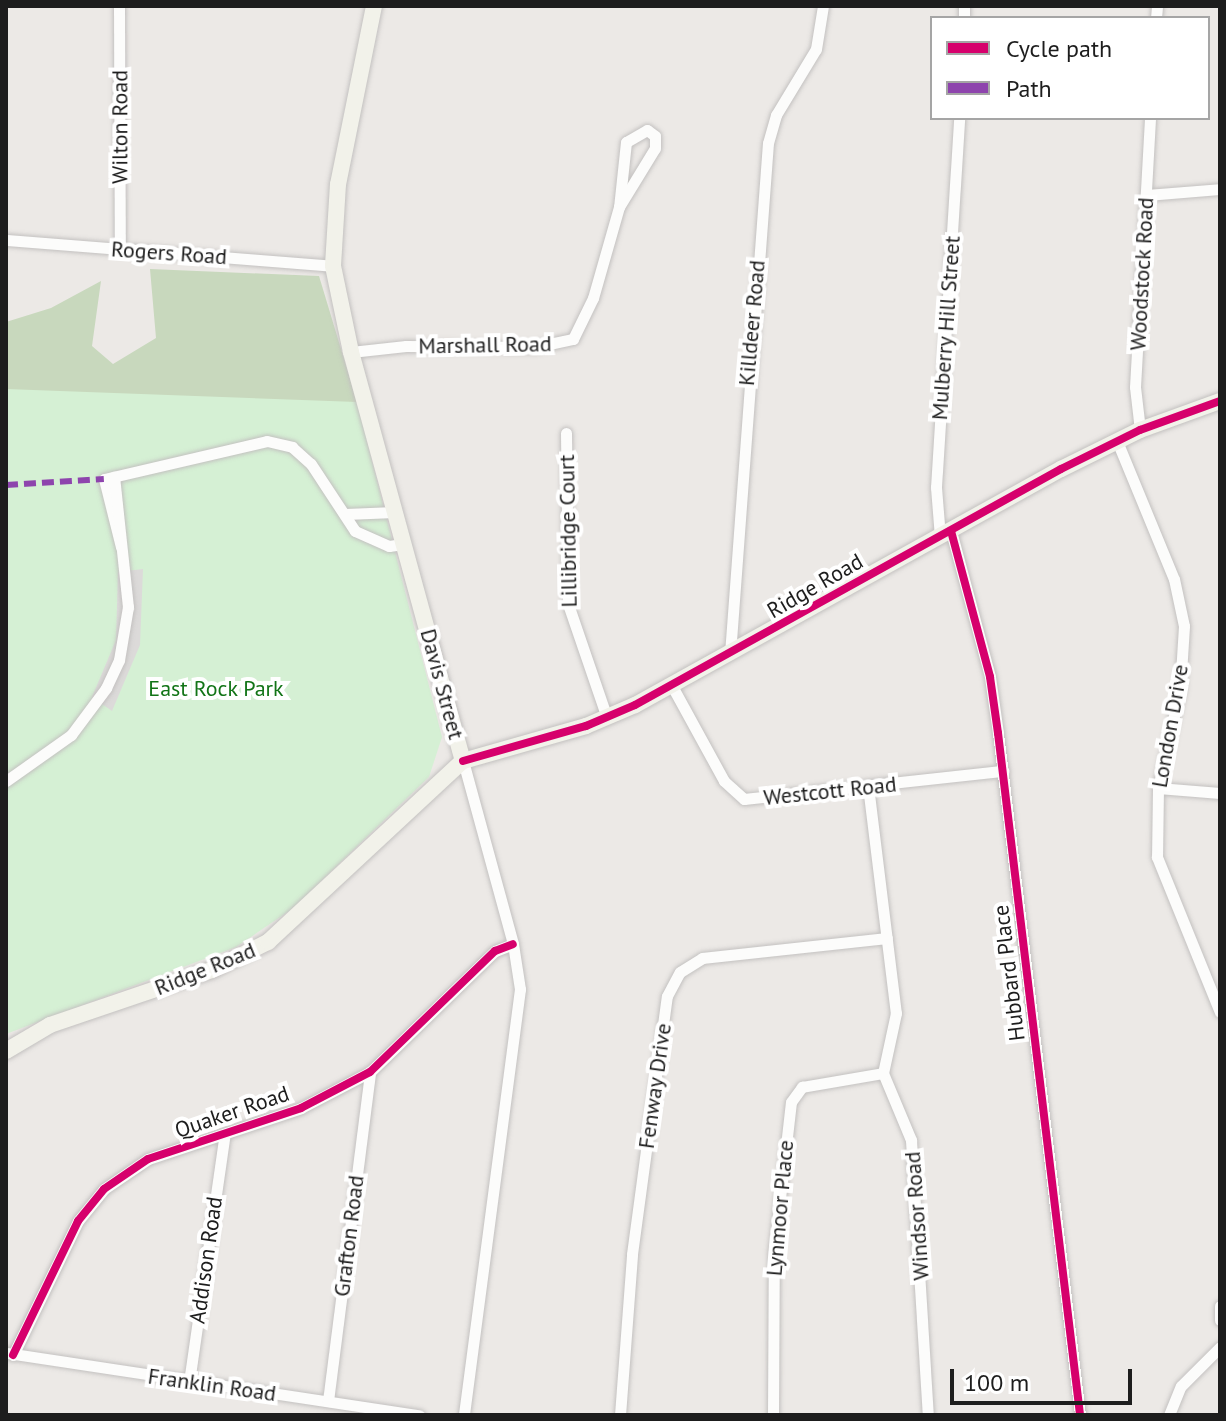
<!DOCTYPE html>
<style>
body{margin:0}
#map{position:relative;width:1226px;height:1421px;overflow:hidden;background:#ece9e6;font-family:"PT Sans",sans-serif}
div>[style]{position:absolute}
.forest>*{inset:0;background:#c8d8bd}
.park>*{inset:0;background:#d5f0d4}
.parking>*{inset:0;background:#dcdad9}
.roads{filter:drop-shadow(0 0 2px #c3c1c0) drop-shadow(0 0 2px #c3c1c0)}
.minor>*{height:11px;margin:-5.5px;padding:0 5.5px;transform-origin:5.5px;border-radius:5.5px;background:#fcfcfb}
.secondary>*{height:16px;margin:-8px;padding:0 8px;transform-origin:8px;border-radius:8px;background:#f2f2ea}
.quiet>*{height:6px;margin-top:-3px;transform-origin:0;background:repeating-linear-gradient(90deg,#8e44ad 0 12px,transparent 0 18px)}
.cycleway>*{height:8px;margin:-4px;padding:0 4px;transform-origin:4px;border-radius:4px;background:#d6006c}
span{translate:-50% -50%;white-space:nowrap;text-align:center;line-height:1.15;-webkit-text-stroke:8px #fff;paint-order:stroke}
.street-label{font-size:22px;color:#1d1d1d}
.park-label{font-size:22px;color:#127417}
.frame{position:absolute;inset:0;border:8px solid #1d1d1d;pointer-events:none}
.legend{position:absolute;left:930px;top:16px;width:280px;height:104px;box-sizing:border-box;background:#fff;border:2px solid #a5a5a5;margin:0;padding:10px 14px;list-style:none;font-size:24px;color:#1d1d1d}
.legend li{display:flex;align-items:center;gap:16px;height:40px}
.legend b{width:40px;border:2px solid #a5a5a5}
.scale{position:absolute;left:950px;top:1369px;width:182px;height:36px;box-sizing:border-box;border:4px solid #1d1d1d;border-top:0;padding-left:10px;font-size:24px;line-height:28px;white-space:nowrap;color:#1d1d1d;-webkit-text-stroke:6px #fff;paint-order:stroke}
</style>
<div id="map">
<div class="forest">
<i style="clip-path:polygon(150px 269px,319px 276px,357px 402px,6px 521px,6px 322px,51px 308px,101px 281px,92px 346px,113px 364px,156px 338px)"></i>
</div>
<div class="park">
<i style="clip-path:polygon(6px 389px,357px 402px,442px 737px,429px 777px,292px 909px,236px 947px,6px 1034px)"></i>
</div>
<div class="parking">
<i style="clip-path:polygon(143px 569px,140px 645px,112px 711px,92px 697px,116px 640px,118px 572px)"></i>
</div>
<div class="roads">
<div class="minor">
<i style="left:119px;top:6px;width:243px;rotate:89.8deg"></i>
<i style="left:964px;top:18px;width:12px;rotate:-90deg"></i>
<i style="left:1156px;top:18px;width:12px;rotate:-85deg"></i>
<i style="left:1146px;top:195px;width:74px;rotate:-4.6deg"></i>
<i style="left:6px;top:240px;width:328px;rotate:4.5deg"></i>
<i style="left:351px;top:352px;width:55px;rotate:-6.2deg"></i>
<i style="left:406px;top:346px;width:129px;rotate:0.4deg"></i>
<i style="left:535px;top:347px;width:39px;rotate:-12deg"></i>
<i style="left:573px;top:339px;width:46px;rotate:-64deg"></i>
<i style="left:593px;top:298px;width:95px;rotate:-74.1deg"></i>
<i style="left:619px;top:207px;width:69px;rotate:-58.6deg"></i>
<i style="left:655px;top:148px;width:12px;rotate:-90deg"></i>
<i style="left:655px;top:136px;width:10px;rotate:-143deg"></i>
<i style="left:647px;top:130px;width:24px;rotate:150deg"></i>
<i style="left:626px;top:142px;width:65px;rotate:96.1deg"></i>
<i style="left:1140px;top:430px;width:43px;rotate:-96.6deg"></i>
<i style="left:1135px;top:387px;width:269px;rotate:-86.8deg"></i>
<i style="left:566px;top:433px;width:171px;rotate:89.3deg"></i>
<i style="left:568px;top:604px;width:120px;rotate:71.1deg"></i>
<i style="left:1117px;top:441px;width:149px;rotate:67.6deg"></i>
<i style="left:1174px;top:579px;width:48px;rotate:78deg"></i>
<i style="left:1184px;top:626px;width:63px;rotate:93.6deg"></i>
<i style="left:1180px;top:689px;width:101px;rotate:102.5deg"></i>
<i style="left:1158px;top:788px;width:69px;rotate:90.8deg"></i>
<i style="left:1157px;top:857px;width:167px;rotate:67.9deg"></i>
<i style="left:345px;top:514px;width:50px;rotate:-2.3deg"></i>
<i style="left:951px;top:531px;width:151px;rotate:75deg"></i>
<i style="left:990px;top:677px;width:57px;rotate:81.9deg"></i>
<i style="left:998px;top:733px;width:687px;rotate:83.14deg"></i>
<i style="left:940px;top:537px;width:50px;rotate:-94.6deg"></i>
<i style="left:936px;top:487px;width:370px;rotate:-86.4deg"></i>
<i style="left:121px;top:547px;width:70px;rotate:-104deg"></i>
<i style="left:104px;top:479px;width:167px;rotate:-13.1deg"></i>
<i style="left:267px;top:441px;width:26px;rotate:13deg"></i>
<i style="left:292px;top:447px;width:25px;rotate:42deg"></i>
<i style="left:311px;top:464px;width:80px;rotate:56.7deg"></i>
<i style="left:355px;top:531px;width:37px;rotate:24deg"></i>
<i style="left:389px;top:546px;width:14px;rotate:-8deg"></i>
<i style="left:730px;top:654px;width:512px;rotate:-85.75deg"></i>
<i style="left:768px;top:143px;width:29px;rotate:-74deg"></i>
<i style="left:776px;top:115px;width:77px;rotate:-58.8deg"></i>
<i style="left:816px;top:49px;width:44px;rotate:-80.8deg"></i>
<i style="left:672px;top:686px;width:108px;rotate:61.3deg"></i>
<i style="left:724px;top:781px;width:27px;rotate:42deg"></i>
<i style="left:744px;top:799px;width:261px;rotate:-6.2deg"></i>
<i style="left:463px;top:761px;width:190px;rotate:74.7deg"></i>
<i style="left:513px;top:944px;width:46px;rotate:81.2deg"></i>
<i style="left:520px;top:989px;width:430px;rotate:97.5deg"></i>
<i style="left:6px;top:781px;width:80px;rotate:-35.3deg"></i>
<i style="left:71px;top:735px;width:59px;rotate:-53.3deg"></i>
<i style="left:106px;top:688px;width:31px;rotate:-65deg"></i>
<i style="left:119px;top:660px;width:54px;rotate:-80.4deg"></i>
<i style="left:128px;top:607px;width:131px;rotate:-96.1deg"></i>
<i style="left:868px;top:786px;width:229px;rotate:83deg"></i>
<i style="left:896px;top:1013px;width:61px;rotate:102.2deg"></i>
<i style="left:883px;top:1073px;width:73px;rotate:67.3deg"></i>
<i style="left:911px;top:1140px;width:276px;rotate:86.5deg"></i>
<i style="left:1158px;top:788px;width:62px;rotate:4.6deg"></i>
<i style="left:1220px;top:1306px;width:14px;rotate:90deg"></i>
<i style="left:7px;top:1353px;width:417px;rotate:8.6deg"></i>
<i style="left:13px;top:1355px;width:149px;rotate:-64.1deg"></i>
<i style="left:78px;top:1221px;width:41px;rotate:-50.9deg"></i>
<i style="left:104px;top:1189px;width:53px;rotate:-34.3deg"></i>
<i style="left:148px;top:1159px;width:161px;rotate:-18.4deg"></i>
<i style="left:301px;top:1108px;width:78px;rotate:-27.6deg"></i>
<i style="left:370px;top:1072px;width:174px;rotate:-44.1deg"></i>
<i style="left:495px;top:951px;width:19px;rotate:-21deg"></i>
<i style="left:189px;top:1382px;width:246px;rotate:-81.8deg"></i>
<i style="left:328px;top:1401px;width:332px;rotate:-82.7deg"></i>
<i style="left:620px;top:1415px;width:161px;rotate:-85.7deg"></i>
<i style="left:632px;top:1254px;width:260px;rotate:-82.3deg"></i>
<i style="left:667px;top:996px;width:27px;rotate:-62deg"></i>
<i style="left:680px;top:972px;width:26px;rotate:-32deg"></i>
<i style="left:702px;top:958px;width:186px;rotate:-6.2deg"></i>
<i style="left:773px;top:1415px;width:164px;rotate:-89.7deg"></i>
<i style="left:774px;top:1251px;width:150px;rotate:-83.5deg"></i>
<i style="left:791px;top:1102px;width:19px;rotate:-54deg"></i>
<i style="left:802px;top:1087px;width:82px;rotate:-9.8deg"></i>
<i style="left:1169px;top:1415px;width:31px;rotate:-68deg"></i>
<i style="left:1181px;top:1386px;width:55px;rotate:-45deg"></i>
</div>
<div class="secondary">
<i style="left:374px;top:6px;width:182px;rotate:101.4deg"></i>
<i style="left:338px;top:184px;width:82px;rotate:93.5deg"></i>
<i style="left:333px;top:266px;width:88px;rotate:78.2deg"></i>
<i style="left:351px;top:352px;width:424px;rotate:74.7deg"></i>
<i style="left:6px;top:1051px;width:51px;rotate:-30.6deg"></i>
<i style="left:50px;top:1025px;width:171px;rotate:-18.8deg"></i>
<i style="left:212px;top:970px;width:63px;rotate:-26.6deg"></i>
<i style="left:268px;top:942px;width:266px;rotate:-42.9deg"></i>
<i style="left:463px;top:761px;width:128px;rotate:-15.9deg"></i>
<i style="left:586px;top:726px;width:53px;rotate:-23.2deg"></i>
<i style="left:635px;top:705px;width:487px;rotate:-29deg"></i>
<i style="left:1061px;top:469px;width:88px;rotate:-26.3deg"></i>
<i style="left:1140px;top:430px;width:85px;rotate:-19.9deg"></i>
</div>
</div>
<div class="quiet">
<i style="left:6px;top:485px;width:98px;rotate:-3.5deg"></i>
</div>
<div class="cycleway">
<i style="left:951px;top:531px;width:151px;rotate:75deg"></i>
<i style="left:990px;top:677px;width:57px;rotate:81.9deg"></i>
<i style="left:998px;top:733px;width:687px;rotate:83.14deg"></i>
<i style="left:463px;top:761px;width:128px;rotate:-15.9deg"></i>
<i style="left:586px;top:726px;width:53px;rotate:-23.2deg"></i>
<i style="left:635px;top:705px;width:487px;rotate:-29deg"></i>
<i style="left:1061px;top:469px;width:88px;rotate:-26.3deg"></i>
<i style="left:1140px;top:430px;width:85px;rotate:-19.9deg"></i>
<i style="left:13px;top:1355px;width:149px;rotate:-64.1deg"></i>
<i style="left:78px;top:1221px;width:41px;rotate:-50.9deg"></i>
<i style="left:104px;top:1189px;width:53px;rotate:-34.3deg"></i>
<i style="left:148px;top:1159px;width:161px;rotate:-18.4deg"></i>
<i style="left:301px;top:1108px;width:78px;rotate:-27.6deg"></i>
<i style="left:370px;top:1072px;width:174px;rotate:-44.1deg"></i>
<i style="left:495px;top:951px;width:19px;rotate:-21deg"></i>
</div>
<div class="street-label">
<span style="left:120px;top:127px;rotate:-90deg">Wilton Road</span>
<span style="left:169px;top:253px;rotate:4deg">Rogers Road</span>
<span style="left:1142px;top:274px;rotate:-87deg">Woodstock Road</span>
<span style="left:752px;top:323px;rotate:-85deg">Killdeer Road</span>
<span style="left:946px;top:328px;rotate:-86deg">Mulberry Hill Street</span>
<span style="left:485px;top:345px;rotate:-1deg">Marshall Road</span>
<span style="left:568px;top:531px;rotate:-91deg">Lillibridge Court</span>
<span style="left:815px;top:586px;rotate:-30deg">Ridge Road</span>
<span style="left:442px;top:684px;rotate:75deg">Davis Street</span>
<span style="left:1170px;top:726px;rotate:-80deg">London Drive</span>
<span style="left:830px;top:791px;rotate:-6deg">Westcott Road</span>
<span style="left:205px;top:969px;rotate:-22deg">Ridge Road</span>
<span style="left:1009px;top:973px;rotate:-97deg">Hubbard Place</span>
<span style="left:655px;top:1086px;rotate:-82deg">Fenway Drive</span>
<span style="left:232px;top:1112px;rotate:-19deg">Quaker Road</span>
<span style="left:780px;top:1208px;rotate:-85deg">Lynmoor Place</span>
<span style="left:917px;top:1216px;rotate:-94deg">Windsor Road</span>
<span style="left:349px;top:1236px;rotate:-83deg">Grafton Road</span>
<span style="left:206px;top:1260px;rotate:-82deg">Addison Road</span>
<span style="left:212px;top:1385px;rotate:8deg">Franklin Road</span>
</div>
<div class="park-label">
<span style="left:216px;top:689px">East Rock Park</span>
</div>
<div class="frame"></div>
<ul class="legend">
<li><b style="height:10px;background:#d6006c"></b>Cycle path</li>
<li><b style="height:10px;background:#8e44ad"></b>Path</li>
</ul>
<div class="scale">100 m</div>
</div>
